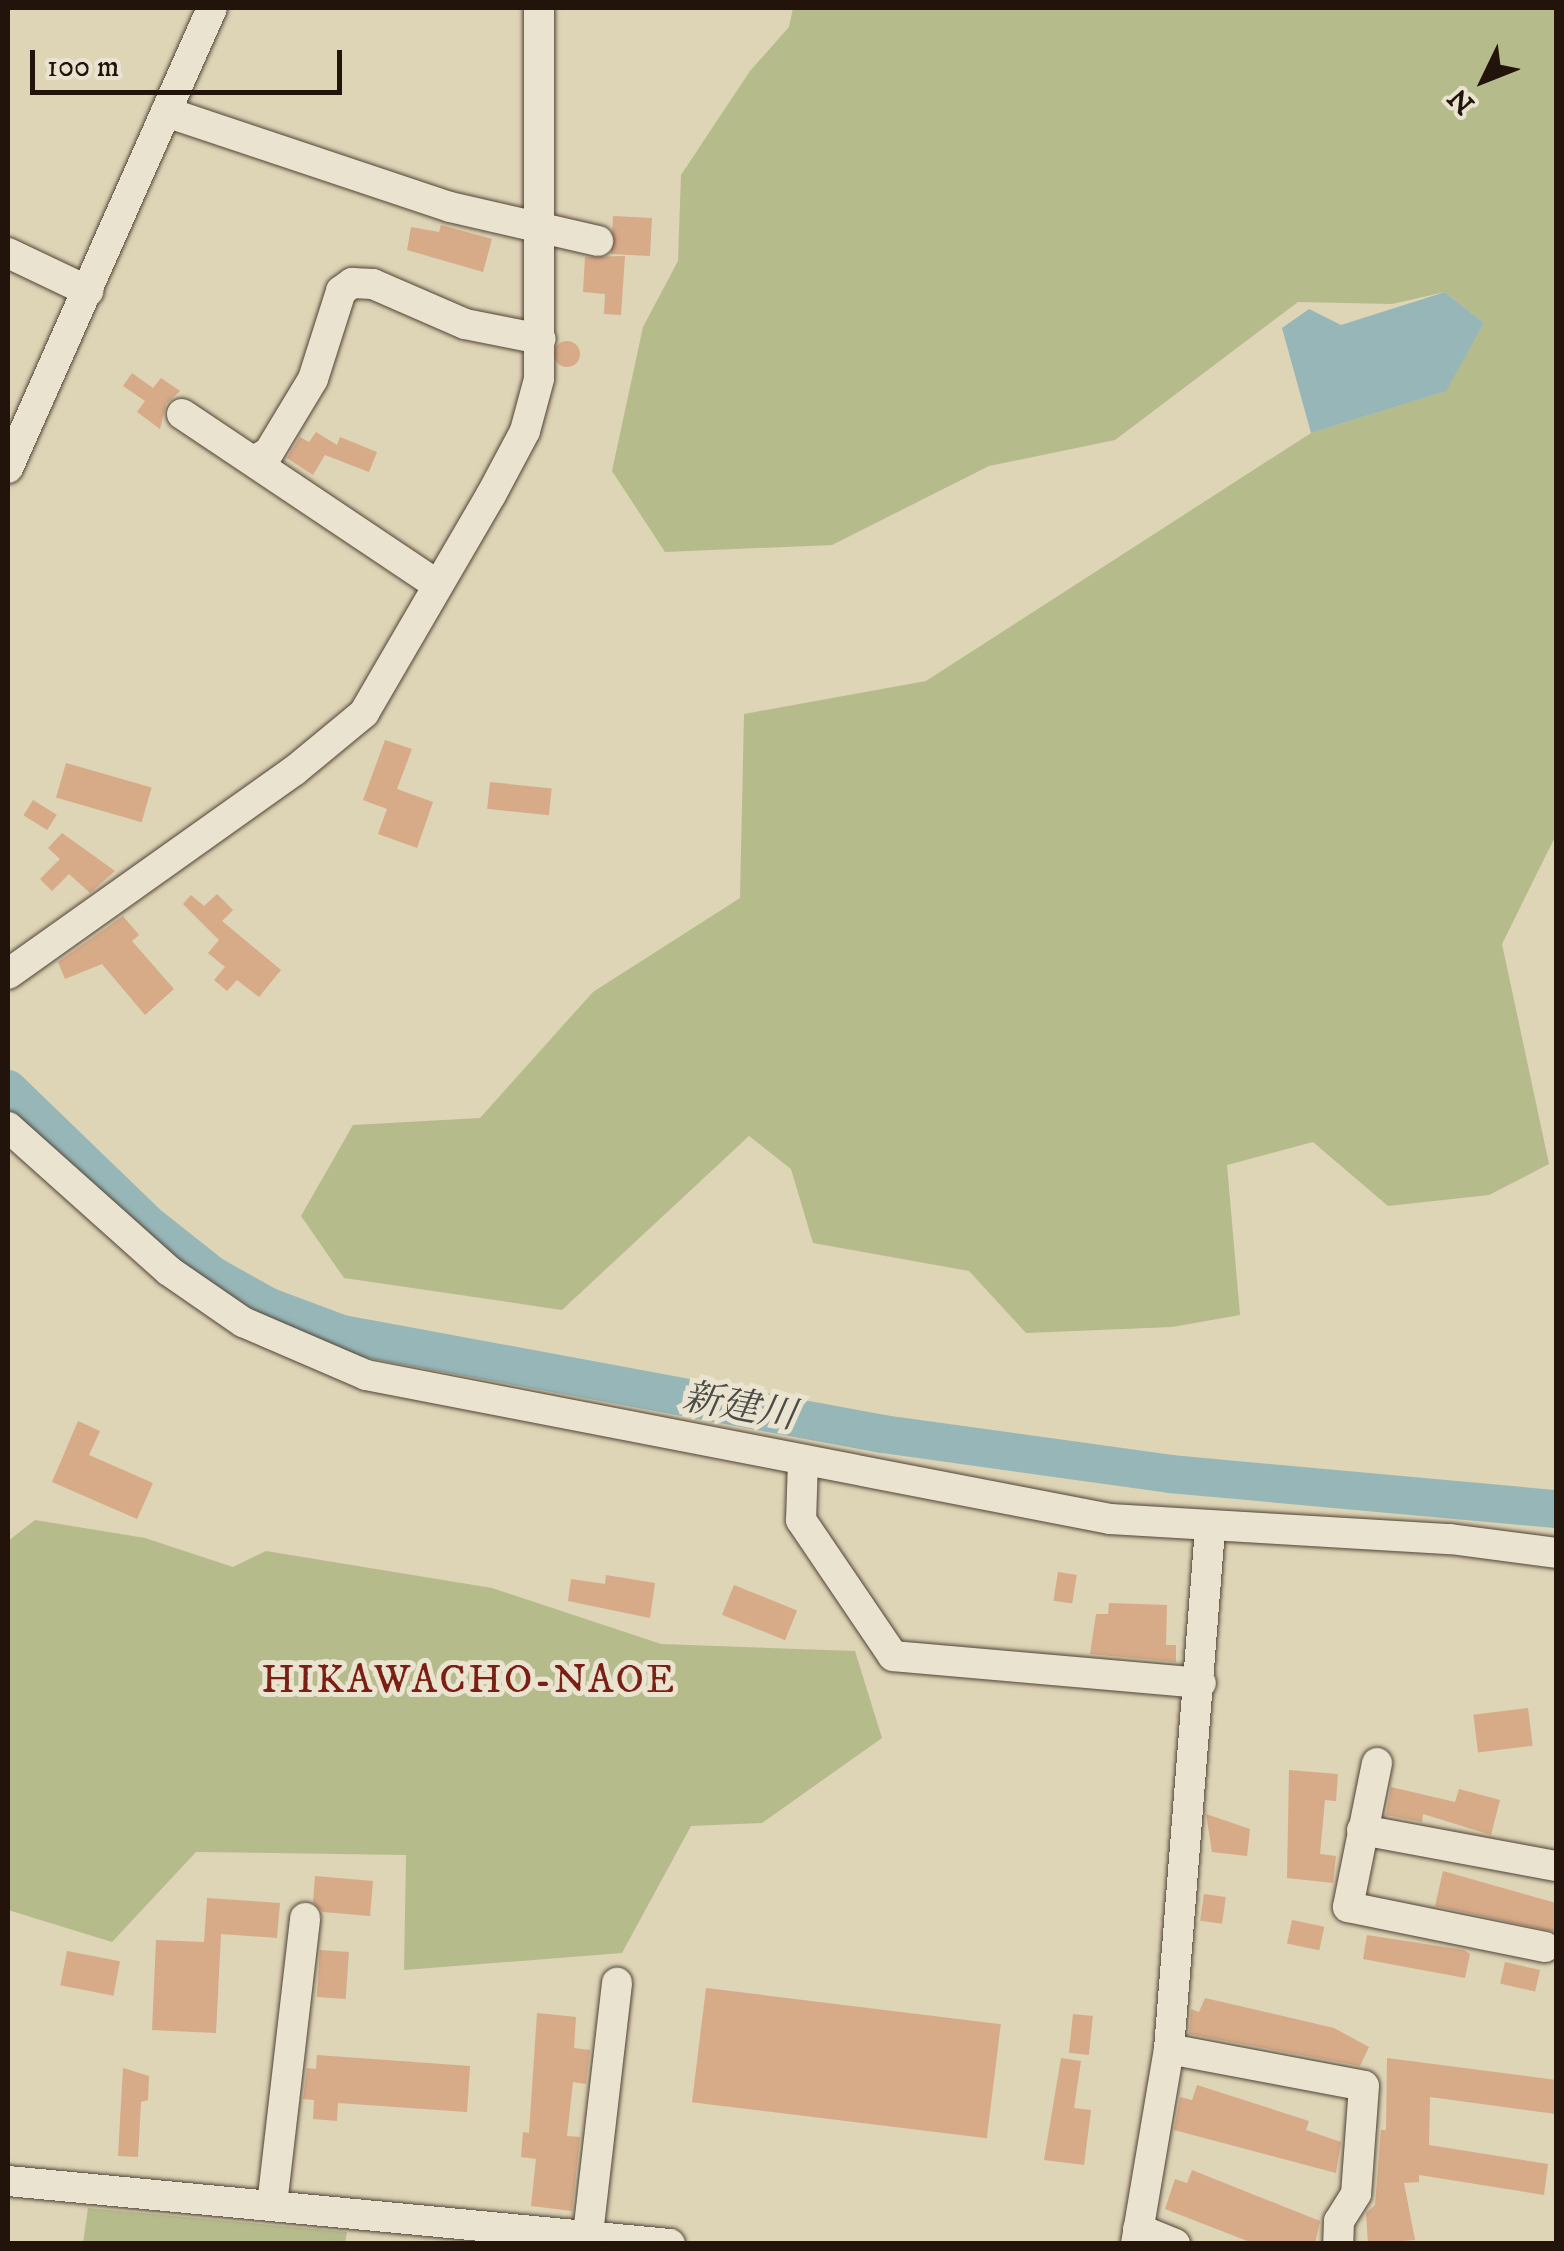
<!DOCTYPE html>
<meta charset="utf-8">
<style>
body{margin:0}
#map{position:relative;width:1564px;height:2251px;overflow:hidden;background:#ded4b6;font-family:"IM FELL DW Pica","Noto Serif JP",serif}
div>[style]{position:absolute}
.green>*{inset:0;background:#b6bb8b}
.water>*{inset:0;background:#97b6b8}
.river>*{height:38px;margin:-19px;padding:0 19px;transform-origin:19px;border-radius:19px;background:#97b6b8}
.building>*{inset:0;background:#d7aa88;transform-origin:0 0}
.round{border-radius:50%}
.roads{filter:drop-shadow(0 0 2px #514336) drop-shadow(0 0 2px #514336)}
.minor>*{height:30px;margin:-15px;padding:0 15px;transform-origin:15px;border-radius:15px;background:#eae3d0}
span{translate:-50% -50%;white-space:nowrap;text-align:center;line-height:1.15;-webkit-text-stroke:10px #eae3d0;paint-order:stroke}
.water-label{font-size:38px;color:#4b4c48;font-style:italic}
.quarter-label{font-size:40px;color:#7a1f14;letter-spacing:2.5px}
.frame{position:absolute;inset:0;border:10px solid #22130b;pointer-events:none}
.north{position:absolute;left:1434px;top:30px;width:100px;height:100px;-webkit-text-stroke:8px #eae3d0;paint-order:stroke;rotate:227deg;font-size:28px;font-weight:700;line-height:40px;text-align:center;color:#22130b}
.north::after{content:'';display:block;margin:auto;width:35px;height:45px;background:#22130b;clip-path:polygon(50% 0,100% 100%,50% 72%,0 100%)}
.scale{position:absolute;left:30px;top:50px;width:312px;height:45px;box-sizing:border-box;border:5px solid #22130b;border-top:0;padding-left:12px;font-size:30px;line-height:35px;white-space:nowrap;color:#22130b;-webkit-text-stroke:8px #eae3d0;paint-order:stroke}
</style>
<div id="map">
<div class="green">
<i style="clip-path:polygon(793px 8px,1556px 8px,1556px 835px,1502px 944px,1549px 1164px,1489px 1195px,1388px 1206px,1313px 1142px,1227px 1165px,1240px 1315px,1172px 1327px,1026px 1333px,969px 1271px,813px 1243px,791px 1169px,749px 1136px,562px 1310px,344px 1278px,301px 1216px,353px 1125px,480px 1118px,593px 992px,740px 898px,744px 714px,926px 681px,1311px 433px,1445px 391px,1484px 323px,1445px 292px,1392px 304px,1298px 302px,1115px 440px,989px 466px,832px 545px,665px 552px,612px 471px,643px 327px,678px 261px,681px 175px,750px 71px,789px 27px)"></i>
<i style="clip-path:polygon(35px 1520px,145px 1538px,233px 1567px,266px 1551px,492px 1588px,661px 1644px,855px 1651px,882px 1738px,762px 1823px,691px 1826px,622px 1953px,404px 1970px,406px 1855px,196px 1852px,112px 1942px,8px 1910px,8px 1541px)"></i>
<i style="clip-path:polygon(88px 2208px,347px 2232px,345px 2244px,83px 2243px)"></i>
</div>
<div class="water">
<i style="clip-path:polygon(1445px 292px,1484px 323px,1446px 391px,1311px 433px,1282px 328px,1309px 309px,1341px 325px)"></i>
</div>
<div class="river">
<i style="left:8px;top:1089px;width:197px;rotate:44deg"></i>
<i style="left:150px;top:1226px;width:79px;rotate:38.3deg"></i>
<i style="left:212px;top:1275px;width:63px;rotate:29.4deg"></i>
<i style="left:267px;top:1306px;width:80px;rotate:20.5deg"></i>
<i style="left:342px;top:1334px;width:550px;rotate:10.47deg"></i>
<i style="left:883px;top:1434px;width:290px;rotate:7.9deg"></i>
<i style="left:1170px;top:1474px;width:388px;rotate:5.2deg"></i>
</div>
<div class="building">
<i style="left:613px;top:216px;width:39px;height:38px;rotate:3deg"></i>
<i style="clip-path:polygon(441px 225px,492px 239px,483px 272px,407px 250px,411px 227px,439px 232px)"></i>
<i style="clip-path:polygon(625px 256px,621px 315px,604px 314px,605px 294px,583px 292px,585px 257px)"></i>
<i class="round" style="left:554px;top:341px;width:26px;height:26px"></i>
<i style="clip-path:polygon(132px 373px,153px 388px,161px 378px,180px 391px,166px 404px,160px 429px,137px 412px,145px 401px,123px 386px)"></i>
<i style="clip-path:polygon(316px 432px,337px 445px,340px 437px,377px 452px,369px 472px,325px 455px,313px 475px,287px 458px,300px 437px,309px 442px)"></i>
<i style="clip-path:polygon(385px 740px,412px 749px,397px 789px,433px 802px,417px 848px,378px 834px,387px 809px,363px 800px)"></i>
<i style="left:66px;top:763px;width:89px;height:36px;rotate:16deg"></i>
<i style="left:490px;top:782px;width:62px;height:27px;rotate:6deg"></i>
<i style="left:33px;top:800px;width:28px;height:18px;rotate:32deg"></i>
<i style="clip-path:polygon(62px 833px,115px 871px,90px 893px,69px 874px,52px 891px,40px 879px,60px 859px,48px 848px)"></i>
<i style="clip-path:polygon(217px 894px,233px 910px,222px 921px,281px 970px,259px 997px,237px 980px,227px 991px,214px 980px,225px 967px,208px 953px,219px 940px,183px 904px,191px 895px,204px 906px)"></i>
<i style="clip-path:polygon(123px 916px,139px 935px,132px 941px,174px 989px,145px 1015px,102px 964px,65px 979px,58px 962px)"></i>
<i style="clip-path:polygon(78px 1421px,100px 1431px,89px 1455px,153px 1483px,137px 1519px,52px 1482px)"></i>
<i style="left:1058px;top:1572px;width:19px;height:29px;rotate:9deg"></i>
<i style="clip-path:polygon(606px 1575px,655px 1583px,650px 1618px,568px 1601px,571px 1579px,605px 1584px)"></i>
<i style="left:734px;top:1585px;width:68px;height:32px;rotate:22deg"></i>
<i style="clip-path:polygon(1109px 1603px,1167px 1605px,1166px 1645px,1176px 1645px,1176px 1662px,1090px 1654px,1096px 1614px,1108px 1614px)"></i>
<i style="left:1528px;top:1708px;width:38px;height:55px;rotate:83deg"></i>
<i style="clip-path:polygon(1289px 1770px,1338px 1774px,1336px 1801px,1325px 1800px,1320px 1854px,1336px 1856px,1333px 1883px,1287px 1878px)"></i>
<i style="clip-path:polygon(1391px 1787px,1455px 1802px,1459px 1789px,1500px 1800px,1491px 1835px,1423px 1814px,1422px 1822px,1386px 1815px)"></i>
<i style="clip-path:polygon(1206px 1814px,1250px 1829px,1247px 1856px,1212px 1852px)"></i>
<i style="clip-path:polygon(1443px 1871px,1556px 1903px,1556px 1932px,1435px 1906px)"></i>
<i style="clip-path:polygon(315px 1876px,373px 1881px,370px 1916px,323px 1912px,313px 1902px)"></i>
<i style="left:1204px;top:1894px;width:22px;height:27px;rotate:8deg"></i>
<i style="clip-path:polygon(207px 1898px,280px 1903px,277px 1938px,221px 1934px,216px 2033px,152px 2030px,156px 1940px,204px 1942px)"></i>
<i style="left:1292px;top:1920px;width:33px;height:24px;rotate:12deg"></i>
<i style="clip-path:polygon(1367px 1935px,1464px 1950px,1470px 1954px,1465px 1978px,1363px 1959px)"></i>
<i style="left:320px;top:1950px;width:29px;height:47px;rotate:4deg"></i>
<i style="left:67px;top:1951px;width:54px;height:35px;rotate:11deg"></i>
<i style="left:1505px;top:1962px;width:36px;height:22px;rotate:13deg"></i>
<i style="left:706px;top:1988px;width:297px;height:115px;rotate:7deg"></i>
<i style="clip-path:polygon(1205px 1998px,1334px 2028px,1369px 2047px,1360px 2066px,1189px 2034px,1191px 2009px,1199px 2012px)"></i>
<i style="clip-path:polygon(537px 2013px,576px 2017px,574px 2048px,590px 2050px,586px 2084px,573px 2082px,567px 2136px,580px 2137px,572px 2211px,531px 2206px,536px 2159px,521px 2157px,523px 2132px,529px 2133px)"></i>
<i style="left:1073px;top:2014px;width:20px;height:39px;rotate:6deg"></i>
<i style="clip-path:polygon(317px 2055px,470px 2066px,467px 2112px,338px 2103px,337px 2121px,313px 2119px,314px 2100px,303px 2099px,307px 2068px,316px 2069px)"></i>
<i style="clip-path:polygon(1061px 2058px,1081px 2061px,1074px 2108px,1091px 2110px,1084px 2165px,1044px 2160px)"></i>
<i style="clip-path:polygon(1387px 2058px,1556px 2080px,1556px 2114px,1430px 2097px,1429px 2145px,1548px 2164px,1544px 2195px,1419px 2175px,1419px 2182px,1404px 2183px,1415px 2240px,1368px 2244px,1366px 2213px,1375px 2205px,1381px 2130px,1386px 2130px)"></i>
<i style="clip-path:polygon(123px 2068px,149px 2076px,148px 2100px,141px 2102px,138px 2157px,118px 2156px)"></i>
<i style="clip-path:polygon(1197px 2085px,1309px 2121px,1306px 2130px,1341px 2142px,1336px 2173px,1174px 2130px,1180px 2097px,1192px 2100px)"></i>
<i style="clip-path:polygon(1192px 2170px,1320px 2221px,1315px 2244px,1255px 2244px,1165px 2209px,1175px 2179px,1187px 2183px)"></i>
</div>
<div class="roads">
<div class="minor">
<i style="left:166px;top:112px;width:299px;rotate:18.5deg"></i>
<i style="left:450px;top:207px;width:152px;rotate:12.9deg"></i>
<i style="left:8px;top:253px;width:89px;rotate:25.4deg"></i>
<i style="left:182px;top:414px;width:307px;rotate:33.8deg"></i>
<i style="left:253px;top:461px;width:18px;rotate:-29deg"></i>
<i style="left:269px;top:452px;width:85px;rotate:-58.9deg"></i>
<i style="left:313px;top:379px;width:92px;rotate:-72.3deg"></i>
<i style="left:341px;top:291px;width:14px;rotate:-36deg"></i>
<i style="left:352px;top:283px;width:21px;rotate:3deg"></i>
<i style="left:373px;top:284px;width:100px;rotate:23.5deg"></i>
<i style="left:465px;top:324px;width:77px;rotate:11.2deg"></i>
<i style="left:8px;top:468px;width:503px;rotate:-66.08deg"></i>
<i style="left:8px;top:974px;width:351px;rotate:-35.4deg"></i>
<i style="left:294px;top:771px;width:91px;rotate:-39.6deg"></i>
<i style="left:364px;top:713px;width:252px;rotate:-59.8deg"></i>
<i style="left:491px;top:495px;width:72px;rotate:-62deg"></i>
<i style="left:525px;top:431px;width:54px;rotate:-74.9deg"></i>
<i style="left:539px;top:379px;width:371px;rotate:-90deg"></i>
<i style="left:8px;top:1127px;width:216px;rotate:41.8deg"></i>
<i style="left:169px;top:1271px;width:90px;rotate:34.6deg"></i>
<i style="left:243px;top:1322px;width:134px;rotate:23.3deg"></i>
<i style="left:366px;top:1375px;width:758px;rotate:10.95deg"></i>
<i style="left:1110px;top:1519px;width:341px;rotate:3.4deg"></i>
<i style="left:1450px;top:1539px;width:107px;rotate:7.5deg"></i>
<i style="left:803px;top:1461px;width:59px;rotate:91.9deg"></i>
<i style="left:801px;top:1520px;width:164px;rotate:55.9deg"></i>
<i style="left:893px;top:1656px;width:309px;rotate:5deg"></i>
<i style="left:1377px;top:1763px;width:147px;rotate:101.4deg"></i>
<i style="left:1348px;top:1907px;width:201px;rotate:11.5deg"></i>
<i style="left:1362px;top:1830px;width:197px;rotate:10.5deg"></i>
<i style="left:1169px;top:2049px;width:198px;rotate:10.7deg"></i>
<i style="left:1364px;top:2086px;width:108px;rotate:94.2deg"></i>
<i style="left:1356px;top:2194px;width:32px;rotate:122deg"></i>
<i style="left:1339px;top:2221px;width:23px;rotate:92deg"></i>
<i style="left:8px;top:2181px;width:665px;rotate:5.44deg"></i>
<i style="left:272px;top:2205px;width:289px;rotate:-83.4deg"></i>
<i style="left:1138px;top:2229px;width:40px;rotate:22deg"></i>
<i style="left:588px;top:2234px;width:253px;rotate:-83.4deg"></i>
<i style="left:1136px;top:2244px;width:198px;rotate:-80.4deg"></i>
<i style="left:1169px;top:2049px;width:522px;rotate:-85.49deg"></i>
</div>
</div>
<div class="water-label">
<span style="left:739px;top:1408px;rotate:10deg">新建川</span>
</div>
<div class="quarter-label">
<span style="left:469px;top:1681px">HIKAWACHO-NAOE</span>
</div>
<div class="frame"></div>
<div class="north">N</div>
<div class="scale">100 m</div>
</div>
